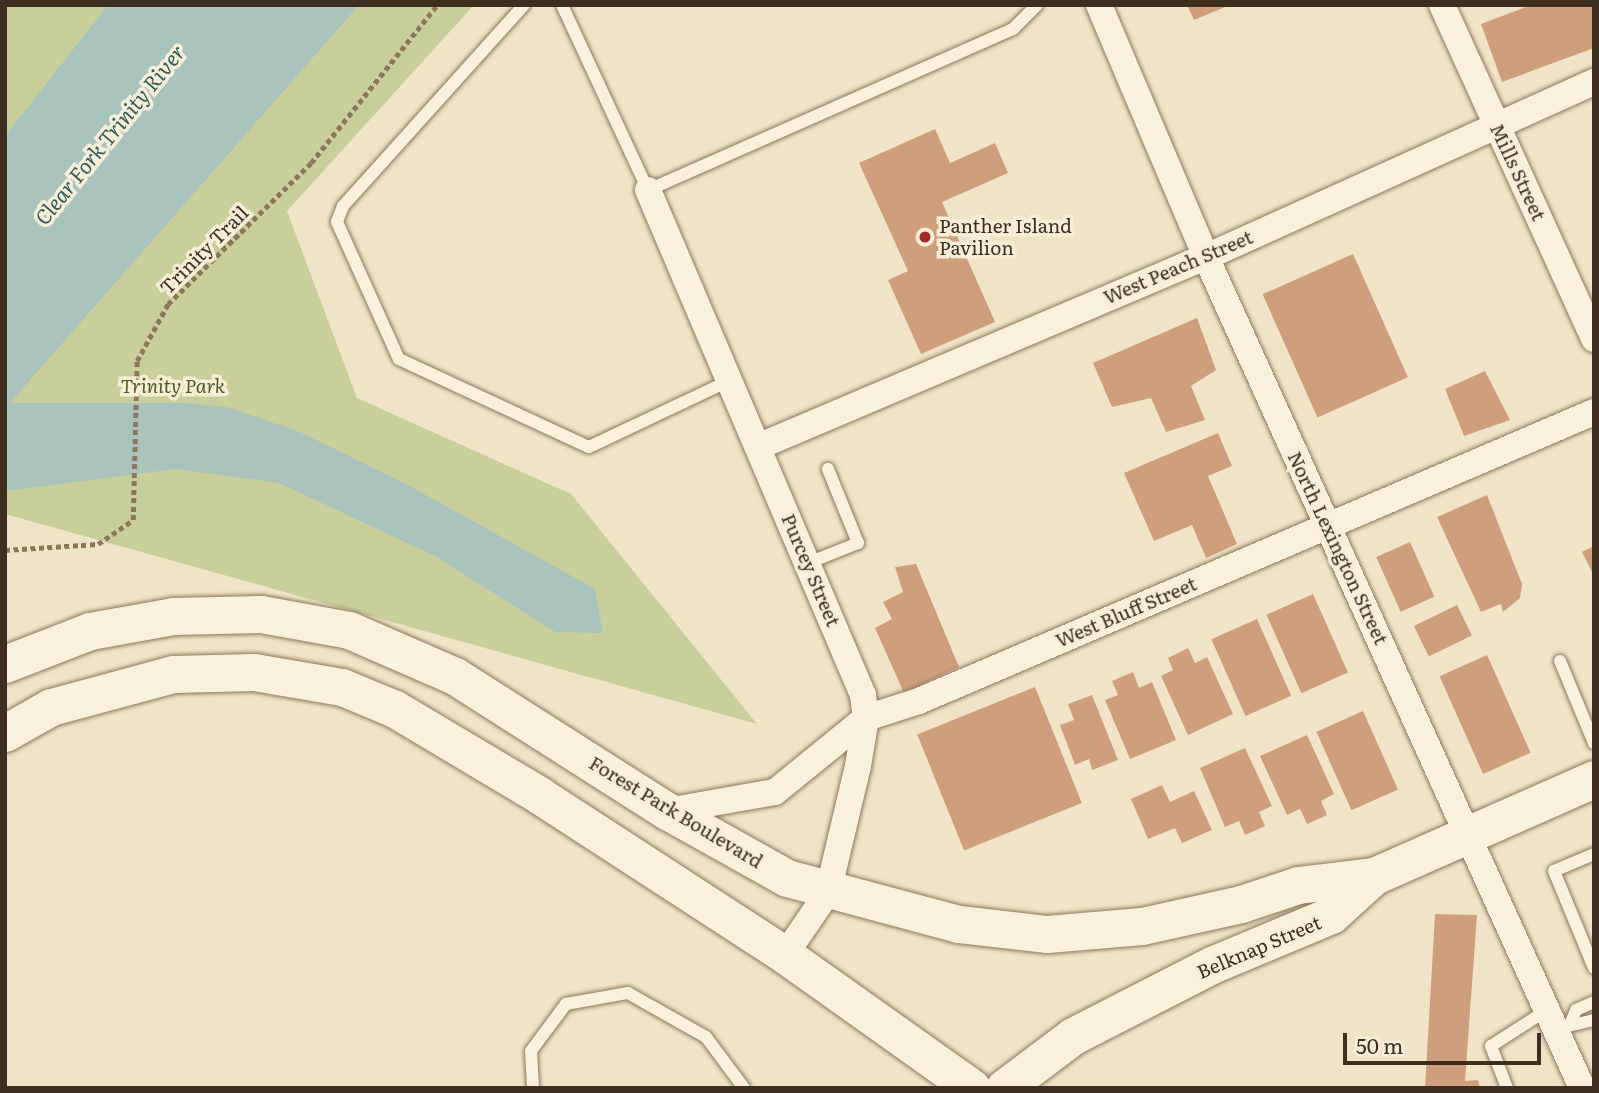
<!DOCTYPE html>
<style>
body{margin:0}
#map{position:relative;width:1599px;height:1093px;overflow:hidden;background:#f0e4c8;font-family:Literata,serif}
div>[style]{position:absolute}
.green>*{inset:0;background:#c9cf9b}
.water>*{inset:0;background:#a9c4bc}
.building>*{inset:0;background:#cf9f7d;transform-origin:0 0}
.path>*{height:4.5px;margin-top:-2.25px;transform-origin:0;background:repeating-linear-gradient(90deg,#8d765c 0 5px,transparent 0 8.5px)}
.roads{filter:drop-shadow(0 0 2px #8d765c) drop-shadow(0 0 2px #8d765c)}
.lane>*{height:12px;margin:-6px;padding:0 6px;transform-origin:6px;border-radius:6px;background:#faf1dc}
.street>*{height:26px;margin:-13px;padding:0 13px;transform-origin:13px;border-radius:13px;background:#faf1dc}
.secondary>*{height:37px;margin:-18.5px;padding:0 18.5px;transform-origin:18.5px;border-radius:18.5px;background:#faf1dc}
.dots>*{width:19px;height:19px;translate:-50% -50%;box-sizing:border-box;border:4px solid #f7eed8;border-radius:50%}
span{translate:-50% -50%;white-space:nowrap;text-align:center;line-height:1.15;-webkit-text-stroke:7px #f7eed8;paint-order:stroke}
.street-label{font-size:19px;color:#3d2e20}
.poi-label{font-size:19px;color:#3d2e20}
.left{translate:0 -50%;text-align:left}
.park-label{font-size:19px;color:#4d5a26;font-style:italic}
.water-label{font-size:21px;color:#2f5d5a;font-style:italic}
.frame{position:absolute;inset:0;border:7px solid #3d2e20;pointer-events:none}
.scale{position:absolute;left:1343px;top:1033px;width:198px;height:32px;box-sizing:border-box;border:4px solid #3d2e20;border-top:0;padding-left:9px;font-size:21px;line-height:24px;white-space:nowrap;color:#3d2e20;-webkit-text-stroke:5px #f7eed8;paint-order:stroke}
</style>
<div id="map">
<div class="green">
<i style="clip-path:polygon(5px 5px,474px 5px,287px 211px,357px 398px,571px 494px,757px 724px,5px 514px)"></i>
</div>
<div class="water">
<i style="clip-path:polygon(108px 5px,359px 5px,10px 403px,185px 403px,227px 407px,300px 432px,408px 485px,595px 589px,603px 633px,555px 632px,435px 556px,279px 483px,176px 469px,5px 491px,5px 136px)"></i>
</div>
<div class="building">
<i style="clip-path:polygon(1187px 5px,1230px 5px,1194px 20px)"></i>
<i style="clip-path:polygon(1531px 5px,1594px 5px,1594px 48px,1502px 82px,1481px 24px)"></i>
<i style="clip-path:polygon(935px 129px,950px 163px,995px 143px,1008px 173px,942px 202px,995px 322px,921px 354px,888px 280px,908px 271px,859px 163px)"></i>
<i style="left:1353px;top:254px;width:135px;height:99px;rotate:66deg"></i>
<i style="clip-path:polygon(1197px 318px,1216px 370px,1191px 386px,1205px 420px,1166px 432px,1151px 398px,1112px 407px,1093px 363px)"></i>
<i style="clip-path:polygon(1485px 371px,1510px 420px,1464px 436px,1445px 389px)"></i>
<i style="clip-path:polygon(1218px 433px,1232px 466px,1208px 476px,1237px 544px,1206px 558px,1192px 525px,1154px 541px,1124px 473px)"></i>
<i style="clip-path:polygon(1487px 495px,1522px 584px,1520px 598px,1503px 612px,1501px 604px,1481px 612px,1437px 517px)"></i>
<i style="left:1410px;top:542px;width:60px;height:37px;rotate:66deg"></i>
<i style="clip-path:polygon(1594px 546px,1594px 576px,1582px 552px)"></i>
<i style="clip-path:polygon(916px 564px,959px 667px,904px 693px,875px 628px,892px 619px,883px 602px,903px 592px,895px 567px)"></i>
<i style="left:1313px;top:594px;width:86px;height:51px;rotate:66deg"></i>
<i style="left:1457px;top:605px;width:34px;height:48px;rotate:64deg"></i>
<i style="left:1257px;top:619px;width:84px;height:50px;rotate:66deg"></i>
<i style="clip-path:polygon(1188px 648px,1195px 663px,1207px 657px,1233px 714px,1188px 735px,1161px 676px,1173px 670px,1168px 658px)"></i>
<i style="left:1487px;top:655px;width:107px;height:52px;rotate:66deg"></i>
<i style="clip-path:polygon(1133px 672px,1139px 688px,1152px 682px,1176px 740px,1130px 759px,1105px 700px,1118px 695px,1112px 681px)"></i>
<i style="left:1035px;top:687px;width:125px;height:127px;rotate:68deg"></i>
<i style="clip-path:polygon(1092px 695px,1118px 760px,1092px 770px,1089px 759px,1075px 765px,1060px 725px,1074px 720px,1068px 704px)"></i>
<i style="left:1363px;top:711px;width:86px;height:51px;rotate:66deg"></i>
<i style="clip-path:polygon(1307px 735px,1334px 794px,1321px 801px,1327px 815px,1307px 824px,1300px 809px,1287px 815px,1260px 756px)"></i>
<i style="clip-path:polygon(1245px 748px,1272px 806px,1259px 812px,1265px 826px,1245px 835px,1239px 821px,1225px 827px,1200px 768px)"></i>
<i style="clip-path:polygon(1162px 785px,1170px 802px,1194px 791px,1212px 830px,1182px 843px,1175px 828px,1148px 839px,1131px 799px)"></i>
<i style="clip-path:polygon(1435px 914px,1477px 915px,1465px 1081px,1478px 1080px,1480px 1088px,1425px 1088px)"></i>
</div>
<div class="path">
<i style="left:5px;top:550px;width:93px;rotate:-3.7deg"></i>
<i style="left:98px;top:544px;width:42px;rotate:-34.4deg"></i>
<i style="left:133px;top:520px;width:159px;rotate:-88.6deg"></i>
<i style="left:137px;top:361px;width:65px;rotate:-61.5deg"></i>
<i style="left:168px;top:304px;width:201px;rotate:-44.6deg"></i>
<i style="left:311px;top:163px;width:202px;rotate:-51.4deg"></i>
</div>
<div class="roads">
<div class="lane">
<i style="left:524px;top:5px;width:270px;rotate:132deg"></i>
<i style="left:343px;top:206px;width:17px;rotate:111deg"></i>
<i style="left:337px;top:222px;width:150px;rotate:65.7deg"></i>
<i style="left:399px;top:359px;width:209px;rotate:24.9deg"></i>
<i style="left:589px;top:447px;width:157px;rotate:-25.3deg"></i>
<i style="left:562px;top:5px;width:204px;rotate:65.1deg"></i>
<i style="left:648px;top:190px;width:399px;rotate:-23.8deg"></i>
<i style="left:1013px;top:29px;width:34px;rotate:-45deg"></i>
<i style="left:808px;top:563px;width:54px;rotate:-21.8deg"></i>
<i style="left:858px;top:543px;width:80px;rotate:-112.1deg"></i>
<i style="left:1560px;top:661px;width:89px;rotate:67.5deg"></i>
<i style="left:1594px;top:854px;width:43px;rotate:157deg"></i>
<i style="left:1554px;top:871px;width:105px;rotate:67.6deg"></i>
<i style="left:1571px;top:1022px;width:13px;rotate:-67deg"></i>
<i style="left:1576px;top:1010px;width:20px;rotate:-24deg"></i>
<i style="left:1555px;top:1029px;width:40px;rotate:-13deg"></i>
<i style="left:533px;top:1088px;width:37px;rotate:-93deg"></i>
<i style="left:531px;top:1051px;width:59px;rotate:-53.3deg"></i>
<i style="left:566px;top:1004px;width:63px;rotate:-10.1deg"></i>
<i style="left:628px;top:993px;width:90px;rotate:29.4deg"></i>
<i style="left:706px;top:1037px;width:64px;rotate:53.3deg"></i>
<i style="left:1507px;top:1088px;width:45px;rotate:-110.9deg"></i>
<i style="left:1491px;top:1046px;width:67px;rotate:-32.7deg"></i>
</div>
<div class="street">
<i style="left:1099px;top:5px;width:274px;rotate:67deg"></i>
<i style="left:1206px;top:257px;width:912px;rotate:65.65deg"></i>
<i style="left:1442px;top:5px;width:367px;rotate:65.5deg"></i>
<i style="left:648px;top:190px;width:549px;rotate:66.94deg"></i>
<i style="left:863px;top:695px;width:23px;rotate:83deg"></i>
<i style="left:866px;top:718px;width:49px;rotate:99.5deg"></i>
<i style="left:858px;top:766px;width:130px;rotate:103.4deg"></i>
<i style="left:828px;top:892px;width:76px;rotate:124.3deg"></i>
<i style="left:760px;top:446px;width:484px;rotate:-23deg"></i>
<i style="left:1206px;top:257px;width:426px;rotate:-24.3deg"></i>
<i style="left:667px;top:811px;width:110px;rotate:-10deg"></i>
<i style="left:775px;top:792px;width:117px;rotate:-39.1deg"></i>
<i style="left:866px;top:718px;width:56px;rotate:-17.8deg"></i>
<i style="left:919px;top:701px;width:734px;rotate:-23.18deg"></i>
</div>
<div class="secondary">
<i style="left:5px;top:664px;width:91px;rotate:-21.2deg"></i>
<i style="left:90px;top:631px;width:84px;rotate:-10.2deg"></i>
<i style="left:173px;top:616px;width:88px;rotate:-1.3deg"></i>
<i style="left:261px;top:614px;width:89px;rotate:10.3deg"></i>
<i style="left:349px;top:630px;width:116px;rotate:23.5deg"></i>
<i style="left:455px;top:676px;width:251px;rotate:32.5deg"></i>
<i style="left:667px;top:811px;width:137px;rotate:29.2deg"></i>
<i style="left:787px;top:878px;width:178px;rotate:15deg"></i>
<i style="left:959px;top:924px;width:89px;rotate:6.5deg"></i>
<i style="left:1047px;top:934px;width:95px;rotate:-4.8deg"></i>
<i style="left:1142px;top:926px;width:101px;rotate:-12.5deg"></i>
<i style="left:1241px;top:904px;width:60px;rotate:-18.4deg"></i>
<i style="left:1298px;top:885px;width:77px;rotate:-6.8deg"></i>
<i style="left:5px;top:733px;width:53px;rotate:-29.5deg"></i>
<i style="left:51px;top:707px;width:126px;rotate:-15.1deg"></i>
<i style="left:173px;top:674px;width:81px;rotate:-1.4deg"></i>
<i style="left:254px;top:672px;width:89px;rotate:9.7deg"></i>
<i style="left:342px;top:687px;width:57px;rotate:22.5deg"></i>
<i style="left:395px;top:709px;width:168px;rotate:30.8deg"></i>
<i style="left:539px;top:795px;width:293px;rotate:33deg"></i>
<i style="left:785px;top:955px;width:229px;rotate:35.4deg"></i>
<i style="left:1004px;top:1088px;width:86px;rotate:-37deg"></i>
<i style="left:1073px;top:1036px;width:158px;rotate:-27.1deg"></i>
<i style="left:1214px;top:964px;width:127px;rotate:-22.7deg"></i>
<i style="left:1331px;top:915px;width:58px;rotate:-42.2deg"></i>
<i style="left:1374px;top:876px;width:240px;rotate:-23.8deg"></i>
</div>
</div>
<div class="dots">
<i style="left:925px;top:237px;background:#9e2a2b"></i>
</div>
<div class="street-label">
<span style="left:1518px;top:172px;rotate:65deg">Mills Street</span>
<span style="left:204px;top:250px;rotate:-45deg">Trinity Trail</span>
<span style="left:1178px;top:267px;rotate:-23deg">West Peach Street</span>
<span style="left:1338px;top:548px;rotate:65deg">North Lexington Street</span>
<span style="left:811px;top:570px;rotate:67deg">Purcey Street</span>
<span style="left:1126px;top:612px;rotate:-23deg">West Bluff Street</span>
<span style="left:676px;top:812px;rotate:31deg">Forest Park Boulevard</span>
<span style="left:1259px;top:947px;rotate:-23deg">Belknap Street</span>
</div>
<div class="poi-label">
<span class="left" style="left:939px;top:237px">Panther Island<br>Pavilion</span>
</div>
<div class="park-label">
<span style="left:173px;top:386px">Trinity Park</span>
</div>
<div class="water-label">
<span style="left:109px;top:134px;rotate:-51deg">Clear Fork Trinity River</span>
</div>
<div class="frame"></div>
<div class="scale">50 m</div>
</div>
